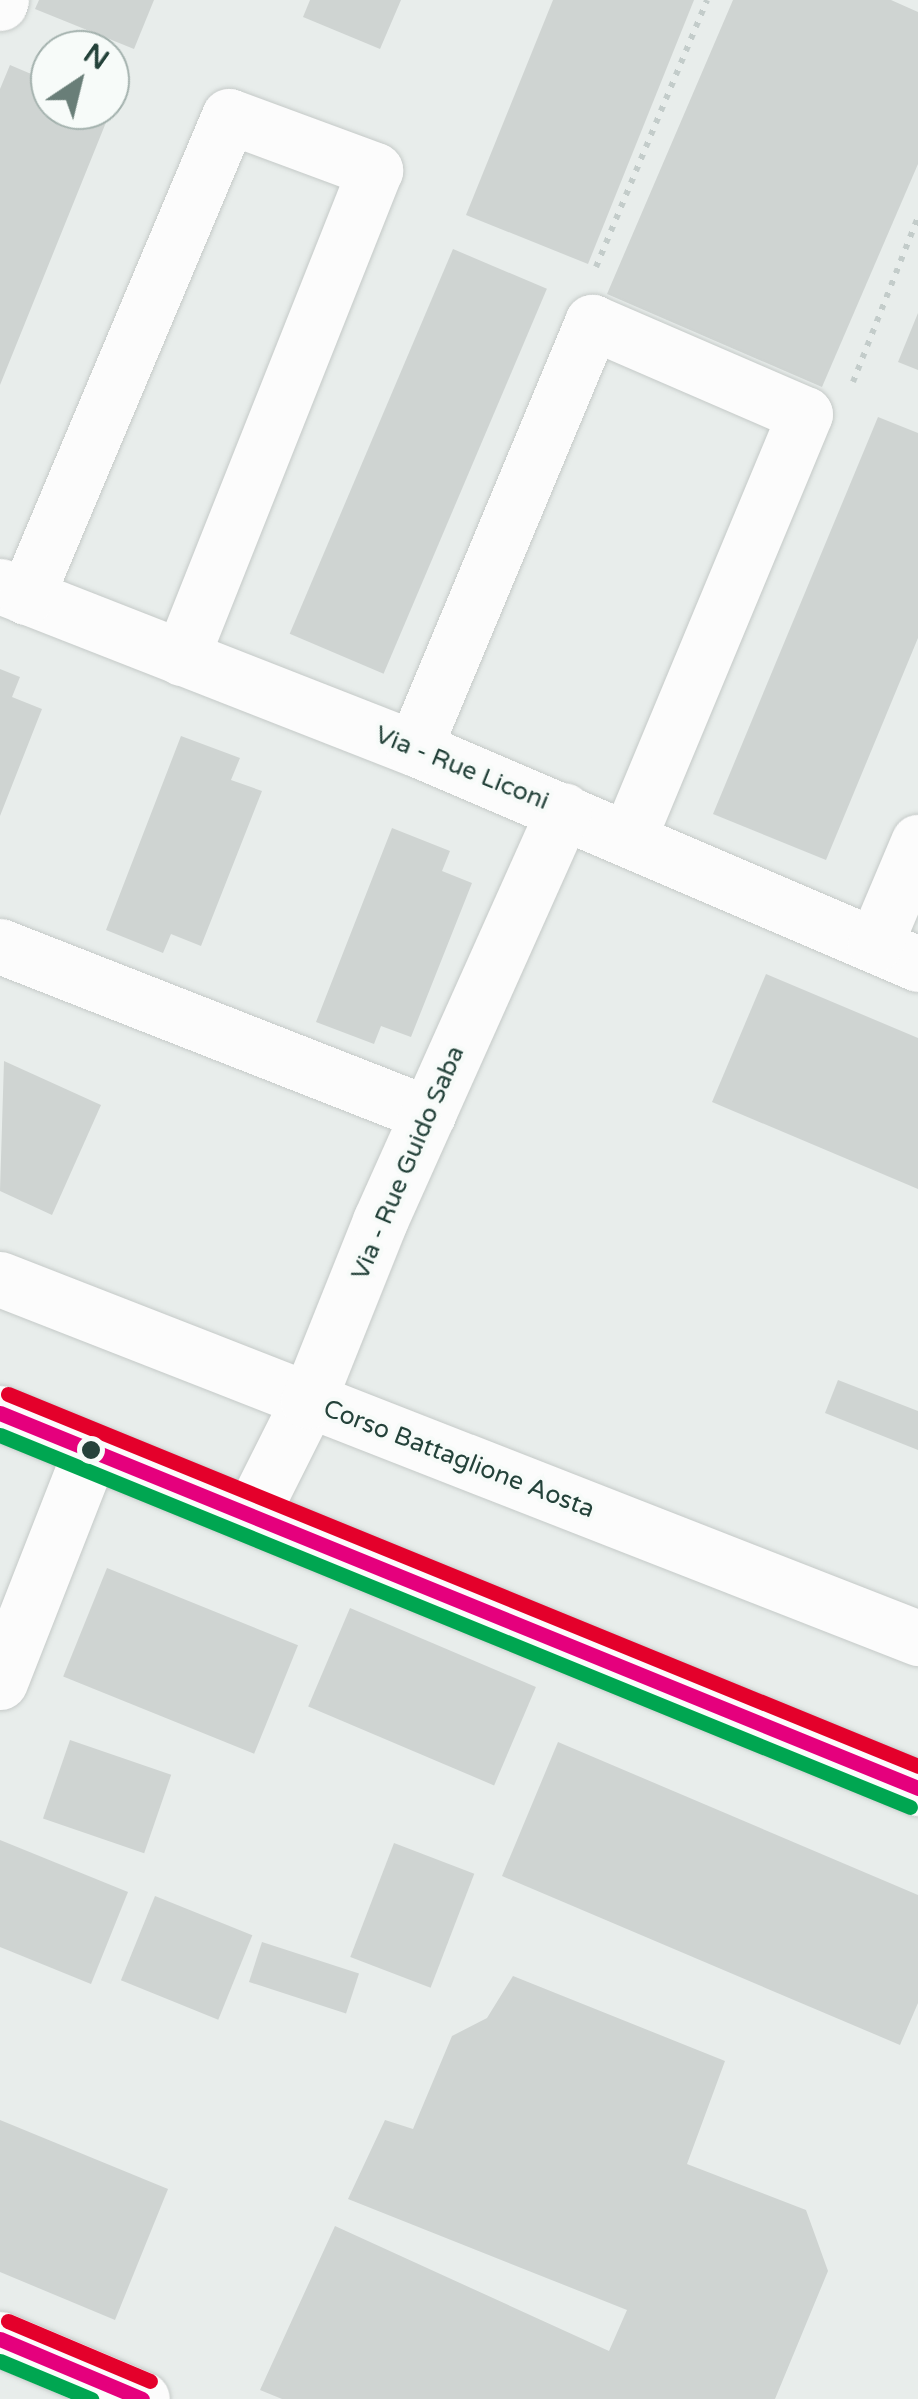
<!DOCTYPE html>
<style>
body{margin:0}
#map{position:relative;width:918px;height:2399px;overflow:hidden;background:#e8edeb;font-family:"Varela Round",sans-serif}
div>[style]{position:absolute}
.building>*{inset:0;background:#cfd4d2;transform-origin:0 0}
.path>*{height:6px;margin-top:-3px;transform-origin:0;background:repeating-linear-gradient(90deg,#c3ccca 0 5px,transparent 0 13px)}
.roads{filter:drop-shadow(0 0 2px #c5cac8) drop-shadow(0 0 2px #c5cac8)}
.street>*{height:55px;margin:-27.5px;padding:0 27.5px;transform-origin:27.5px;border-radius:27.5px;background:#fcfcfc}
.secondary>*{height:55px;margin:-27.5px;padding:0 27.5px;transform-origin:27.5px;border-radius:27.5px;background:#fcfcfc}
.bus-1>*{height:15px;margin:-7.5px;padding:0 7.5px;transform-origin:7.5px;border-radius:7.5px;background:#e5007d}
.bus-2>*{height:15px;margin:-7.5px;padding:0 7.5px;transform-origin:7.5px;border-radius:7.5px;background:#00a651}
.bus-3>*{height:15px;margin:-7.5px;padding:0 7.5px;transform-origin:7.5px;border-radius:7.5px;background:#e4002b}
.dots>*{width:28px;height:28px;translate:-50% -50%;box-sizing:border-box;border:5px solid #f7fbf9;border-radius:50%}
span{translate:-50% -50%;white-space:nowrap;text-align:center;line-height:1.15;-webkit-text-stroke:8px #f7fbf9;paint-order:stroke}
.street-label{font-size:25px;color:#24423a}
.north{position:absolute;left:30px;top:30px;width:100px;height:100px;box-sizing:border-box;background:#f7fbf9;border:2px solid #a3b1ad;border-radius:50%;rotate:35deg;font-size:28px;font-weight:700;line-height:40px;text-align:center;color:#24423a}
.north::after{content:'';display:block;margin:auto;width:35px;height:45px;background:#697e78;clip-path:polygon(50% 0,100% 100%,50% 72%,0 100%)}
</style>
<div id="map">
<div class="building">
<i style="clip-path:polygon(39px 0,154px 0,134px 49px,35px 9px)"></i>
<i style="clip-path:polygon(310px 0,401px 0,380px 49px,303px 17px)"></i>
<i style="clip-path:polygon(553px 0,694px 0,588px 264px,466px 215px)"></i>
<i style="clip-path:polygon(733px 0,891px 0,918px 12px,918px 164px,822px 387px,607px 294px)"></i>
<i style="clip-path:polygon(10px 65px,50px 82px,50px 110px,111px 110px,0 385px,0 89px)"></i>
<i style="left:453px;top:249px;width:102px;height:418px;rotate:23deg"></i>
<i style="clip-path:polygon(918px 313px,918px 370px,898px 362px)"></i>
<i style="clip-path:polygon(878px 417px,918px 433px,918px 638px,826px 860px,713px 814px)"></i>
<i style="clip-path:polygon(0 669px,20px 677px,12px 697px,42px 709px,0 816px)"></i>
<i style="clip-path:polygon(181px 736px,240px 758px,231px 780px,262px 791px,201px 946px,171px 934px,163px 953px,106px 930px)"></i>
<i style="clip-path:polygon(392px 828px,450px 851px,442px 871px,472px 883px,411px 1037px,381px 1026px,374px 1044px,316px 1022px)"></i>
<i style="clip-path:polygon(766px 974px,918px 1038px,918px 1189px,712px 1102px)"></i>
<i style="clip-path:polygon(4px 1061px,101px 1105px,52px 1215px,0 1191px)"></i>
<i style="clip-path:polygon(838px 1380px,918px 1411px,918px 1450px,825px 1413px)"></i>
<i style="left:107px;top:1568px;width:206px;height:117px;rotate:22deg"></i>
<i style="left:350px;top:1608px;width:202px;height:107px;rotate:23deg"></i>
<i style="left:70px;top:1740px;width:107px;height:83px;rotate:19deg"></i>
<i style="clip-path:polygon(558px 1742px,918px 1895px,918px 2003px,900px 2045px,502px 1876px)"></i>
<i style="clip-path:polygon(0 1840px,128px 1892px,91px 1984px,0 1947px)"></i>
<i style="left:394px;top:1843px;width:86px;height:122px;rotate:21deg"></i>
<i style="left:155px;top:1896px;width:105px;height:91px;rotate:22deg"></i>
<i style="left:262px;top:1942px;width:102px;height:42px;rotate:18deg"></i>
<i style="clip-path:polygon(513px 1976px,725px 2061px,687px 2164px,806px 2210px,828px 2271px,775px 2399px,282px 2399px,260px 2390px,335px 2226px,609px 2351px,627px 2310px,348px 2199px,385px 2120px,413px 2129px,452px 2036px,487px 2018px)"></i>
<i style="clip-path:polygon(0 2120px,168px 2189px,115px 2320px,0 2272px)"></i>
</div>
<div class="path">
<i style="left:596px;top:267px;width:289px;rotate:-67.4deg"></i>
<i style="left:853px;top:382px;width:177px;rotate:-68.5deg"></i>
</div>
<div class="roads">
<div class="street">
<i style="left:0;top:3px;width:3px;rotate:-72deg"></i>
<i style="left:0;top:586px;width:445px;rotate:21.4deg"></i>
<i style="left:414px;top:748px;width:548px;rotate:23.2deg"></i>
<i style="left:26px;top:597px;width:522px;rotate:-67.12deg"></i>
<i style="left:229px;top:116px;width:156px;rotate:20.3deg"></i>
<i style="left:375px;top:170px;width:525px;rotate:111.68deg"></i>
<i style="left:414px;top:748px;width:462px;rotate:-67.3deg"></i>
<i style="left:592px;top:322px;width:232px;rotate:23.4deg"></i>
<i style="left:805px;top:414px;width:458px;rotate:112.6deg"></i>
<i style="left:875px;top:944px;width:111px;rotate:-67.1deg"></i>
<i style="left:0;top:946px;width:460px;rotate:21.4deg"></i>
<i style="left:0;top:1279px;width:986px;rotate:21.36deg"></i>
<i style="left:251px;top:1515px;width:127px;rotate:-63.4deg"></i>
<i style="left:308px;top:1401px;width:194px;rotate:-68.2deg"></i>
<i style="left:380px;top:1221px;width:450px;rotate:-65.9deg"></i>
<i style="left:0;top:1682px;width:249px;rotate:-68.6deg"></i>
</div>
<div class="secondary">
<i style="left:0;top:1413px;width:992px;rotate:22.22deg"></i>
<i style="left:0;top:2339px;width:154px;rotate:22.9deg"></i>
</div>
</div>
<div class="bus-1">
<i style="left:0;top:1413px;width:992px;rotate:22.22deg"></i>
<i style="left:0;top:2339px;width:154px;rotate:22.9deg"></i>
</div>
<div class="bus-2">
<i style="left:0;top:1435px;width:983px;rotate:22.23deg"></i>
<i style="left:0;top:2361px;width:99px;rotate:22.7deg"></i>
</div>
<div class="bus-3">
<i style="left:8px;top:1394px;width:983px;rotate:22.23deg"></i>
<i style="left:8px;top:2321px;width:154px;rotate:22.9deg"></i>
</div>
<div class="dots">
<i style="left:91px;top:1450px;background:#24423a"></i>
</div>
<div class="street-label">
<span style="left:462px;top:768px;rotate:22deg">Via - Rue Liconi</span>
<span style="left:408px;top:1163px;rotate:-67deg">Via - Rue Guido Saba</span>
<span style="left:459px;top:1459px;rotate:21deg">Corso Battaglione Aosta</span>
</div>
<div class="north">N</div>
</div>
